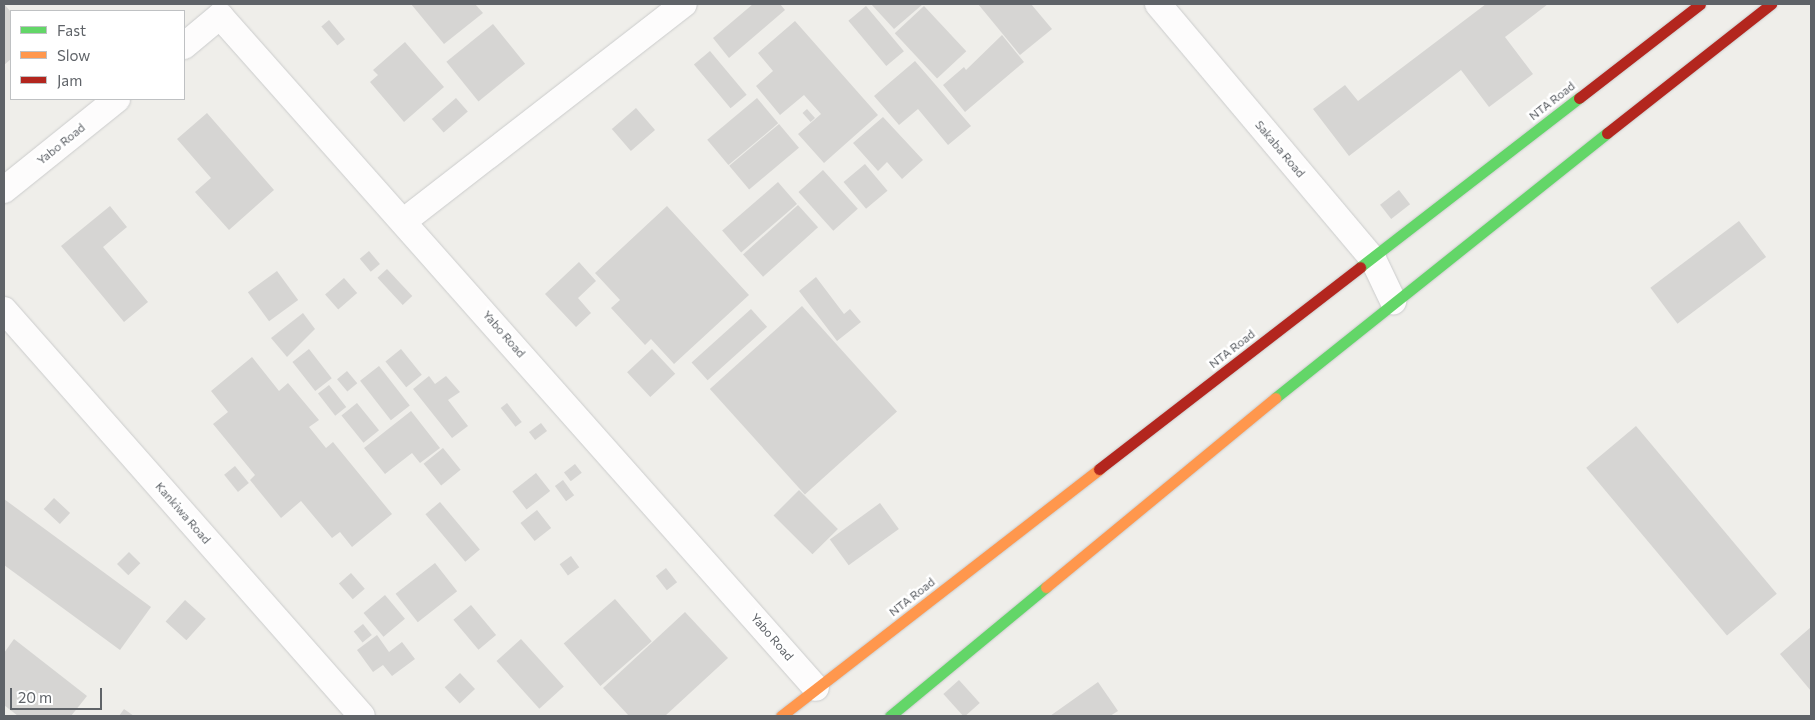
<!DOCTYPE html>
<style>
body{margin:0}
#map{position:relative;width:1815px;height:720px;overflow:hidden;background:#efeeea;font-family:Commissioner,sans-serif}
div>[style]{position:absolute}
.building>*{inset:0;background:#d6d5d3;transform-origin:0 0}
.roads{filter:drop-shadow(0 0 1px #cbcccc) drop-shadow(0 0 1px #cbcccc)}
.street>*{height:26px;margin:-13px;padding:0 13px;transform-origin:13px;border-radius:13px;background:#fdfcfc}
.fast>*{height:11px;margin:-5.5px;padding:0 5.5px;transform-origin:5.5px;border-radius:5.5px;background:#63d668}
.slow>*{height:11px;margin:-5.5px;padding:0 5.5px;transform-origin:5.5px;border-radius:5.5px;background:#ff974d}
.jam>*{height:11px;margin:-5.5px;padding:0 5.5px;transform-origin:5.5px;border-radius:5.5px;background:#b3261e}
span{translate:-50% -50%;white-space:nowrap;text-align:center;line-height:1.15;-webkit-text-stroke:5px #fff;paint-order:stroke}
.street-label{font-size:12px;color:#5f6368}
.frame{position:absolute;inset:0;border:5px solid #5f6368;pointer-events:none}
.legend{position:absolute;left:10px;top:10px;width:175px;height:90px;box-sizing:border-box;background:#fff;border:1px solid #bfc1c3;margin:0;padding:6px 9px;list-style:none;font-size:15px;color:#5f6368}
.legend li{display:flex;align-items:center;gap:10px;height:25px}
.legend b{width:25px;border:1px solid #bfc1c3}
.scale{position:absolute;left:10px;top:688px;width:92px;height:22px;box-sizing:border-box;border:2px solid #5f6368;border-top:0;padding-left:6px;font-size:15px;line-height:18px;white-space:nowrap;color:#5f6368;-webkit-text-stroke:4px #fff;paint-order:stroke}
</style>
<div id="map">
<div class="building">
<i style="clip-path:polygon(4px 4px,11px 12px,11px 59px,4px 65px)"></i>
<i style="clip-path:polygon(411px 4px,475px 4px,483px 13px,444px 44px)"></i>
<i style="clip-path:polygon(753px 4px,780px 4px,785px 10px,729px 58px,713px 38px)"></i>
<i style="clip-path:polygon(871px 4px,923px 4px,894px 29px)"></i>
<i style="clip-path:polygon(978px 4px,1031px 4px,1052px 29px,1020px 55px)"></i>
<i style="clip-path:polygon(1486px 4px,1548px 4px,1505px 37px,1533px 74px,1489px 107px,1461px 70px,1349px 156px,1313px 109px,1345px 85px,1358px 101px)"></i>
<i style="left:866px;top:6px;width:59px;height:23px;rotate:50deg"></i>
<i style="left:924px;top:6px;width:62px;height:40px;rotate:47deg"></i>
<i style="left:329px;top:20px;width:25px;height:10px;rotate:50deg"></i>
<i style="clip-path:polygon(795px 21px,878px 115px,824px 163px,798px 134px,821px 114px,804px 95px,780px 115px,756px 86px,773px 71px,758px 53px)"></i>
<i style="left:493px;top:24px;width:51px;height:60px;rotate:51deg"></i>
<i style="clip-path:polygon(1002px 35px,1024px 62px,965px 112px,943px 85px,964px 67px,966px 70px)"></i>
<i style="clip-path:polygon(405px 42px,444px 87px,404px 122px,370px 82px,378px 75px,373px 70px)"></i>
<i style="left:710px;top:51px;width:57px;height:21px;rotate:50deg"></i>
<i style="clip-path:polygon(915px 61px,971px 126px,948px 145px,918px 109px,899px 125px,874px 96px)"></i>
<i style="left:456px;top:98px;width:18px;height:32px;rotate:49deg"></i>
<i style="left:757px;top:98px;width:33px;height:65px;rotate:50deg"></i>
<i style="left:636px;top:108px;width:29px;height:32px;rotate:49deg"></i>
<i style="left:807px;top:109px;width:12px;height:6px;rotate:48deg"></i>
<i style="clip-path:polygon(207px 113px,274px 190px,229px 230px,195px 192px,211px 178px,177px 139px)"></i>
<i style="clip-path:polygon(883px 117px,923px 160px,902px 179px,887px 162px,878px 171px,853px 143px)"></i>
<i style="left:779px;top:124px;width:31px;height:65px;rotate:50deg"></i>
<i style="left:865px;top:164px;width:35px;height:28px;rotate:50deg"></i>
<i style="left:823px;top:170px;width:52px;height:33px;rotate:48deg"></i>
<i style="left:778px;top:182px;width:29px;height:74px;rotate:49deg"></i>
<i style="left:1399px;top:190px;width:18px;height:24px;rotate:52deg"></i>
<i style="left:798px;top:205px;width:30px;height:74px;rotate:48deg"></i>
<i style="clip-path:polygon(110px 206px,127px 227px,103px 247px,148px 302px,124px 322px,61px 246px)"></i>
<i style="clip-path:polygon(667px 206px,749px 295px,674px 364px,651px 339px,645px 345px,611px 308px,620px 300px,595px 273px)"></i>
<i style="left:1739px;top:221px;width:45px;height:111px;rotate:53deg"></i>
<i style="left:369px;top:251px;width:17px;height:12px;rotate:50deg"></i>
<i style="clip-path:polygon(579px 262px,596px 281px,578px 298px,591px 313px,576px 327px,545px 294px)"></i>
<i style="left:387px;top:269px;width:37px;height:13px;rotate:47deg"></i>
<i style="left:277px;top:271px;width:36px;height:36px;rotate:54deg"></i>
<i style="clip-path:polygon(816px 277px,844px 314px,850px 309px,861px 322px,837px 341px,799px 291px)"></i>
<i style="left:344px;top:278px;width:20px;height:25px;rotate:49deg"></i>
<i style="left:802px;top:306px;width:142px;height:124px;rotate:48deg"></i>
<i style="left:751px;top:309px;width:24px;height:80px;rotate:48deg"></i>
<i style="clip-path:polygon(303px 313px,315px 329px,287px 357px,271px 338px)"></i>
<i style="left:309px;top:349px;width:37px;height:21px;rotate:52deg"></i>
<i style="left:401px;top:349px;width:33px;height:20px;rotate:51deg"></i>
<i style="left:652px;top:349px;width:34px;height:34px;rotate:47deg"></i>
<i style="clip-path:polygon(252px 357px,279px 391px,288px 383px,319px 420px,309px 427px,326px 448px,333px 442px,392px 514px,352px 547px,340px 532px,332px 538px,301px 501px,281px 518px,250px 480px,255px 475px,213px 424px,228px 412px,211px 391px)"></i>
<i style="left:379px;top:366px;width:50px;height:24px;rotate:52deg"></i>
<i style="left:347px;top:371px;width:16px;height:13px;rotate:50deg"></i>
<i style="clip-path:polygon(429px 376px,435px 384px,446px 376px,460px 392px,448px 400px,468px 426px,452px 438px,413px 389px)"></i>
<i style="left:329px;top:385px;width:28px;height:14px;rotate:52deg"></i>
<i style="left:357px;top:403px;width:35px;height:20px;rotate:51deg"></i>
<i style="left:507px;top:403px;width:24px;height:8px;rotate:52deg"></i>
<i style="clip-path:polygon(411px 411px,440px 448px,420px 463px,412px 453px,385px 474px,364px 448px)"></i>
<i style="left:541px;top:423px;width:10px;height:15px;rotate:53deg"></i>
<i style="left:1636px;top:426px;width:219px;height:65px;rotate:50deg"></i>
<i style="left:443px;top:448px;width:28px;height:25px;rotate:51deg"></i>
<i style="left:575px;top:464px;width:11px;height:14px;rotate:52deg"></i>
<i style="left:235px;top:466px;width:22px;height:14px;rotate:51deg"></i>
<i style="left:536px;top:473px;width:23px;height:30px;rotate:52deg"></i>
<i style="left:563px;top:480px;width:19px;height:10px;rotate:54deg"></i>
<i style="left:799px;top:490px;width:55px;height:36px;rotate:45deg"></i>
<i style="left:54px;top:498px;width:22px;height:15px;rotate:43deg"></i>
<i style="clip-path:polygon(4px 499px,151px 607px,120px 650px,4px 565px)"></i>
<i style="left:440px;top:502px;width:62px;height:19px;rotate:50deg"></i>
<i style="left:880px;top:503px;width:32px;height:62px;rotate:54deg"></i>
<i style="left:537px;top:510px;width:23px;height:21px;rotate:52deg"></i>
<i style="left:129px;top:552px;width:16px;height:17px;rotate:45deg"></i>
<i style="left:571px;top:556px;width:14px;height:14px;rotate:54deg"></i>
<i style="left:435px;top:563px;width:36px;height:50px;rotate:52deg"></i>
<i style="left:666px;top:568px;width:18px;height:13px;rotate:52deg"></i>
<i style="left:351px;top:573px;width:21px;height:16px;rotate:49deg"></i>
<i style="left:385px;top:595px;width:31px;height:28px;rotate:50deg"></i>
<i style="left:615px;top:599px;width:56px;height:68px;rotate:49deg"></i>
<i style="left:185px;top:600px;width:28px;height:29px;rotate:42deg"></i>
<i style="left:471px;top:605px;width:39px;height:23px;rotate:50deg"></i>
<i style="clip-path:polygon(685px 612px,728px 658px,665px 716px,629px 716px,603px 688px)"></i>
<i style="left:363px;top:624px;width:14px;height:12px;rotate:51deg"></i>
<i style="clip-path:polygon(1811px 627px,1811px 691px,1780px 654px)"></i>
<i style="clip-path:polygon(377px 635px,389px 652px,402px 642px,415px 659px,392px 676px,383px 665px,373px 672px,357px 650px)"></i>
<i style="clip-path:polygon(14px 639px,87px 696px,71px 716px,18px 716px,4px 705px,4px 653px)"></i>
<i style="left:521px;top:639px;width:64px;height:33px;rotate:48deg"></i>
<i style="left:460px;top:673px;width:22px;height:21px;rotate:47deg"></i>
<i style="left:959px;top:680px;width:31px;height:21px;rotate:48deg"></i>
<i style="clip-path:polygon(1098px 682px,1118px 711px,1110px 716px,1050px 716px)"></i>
<i style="clip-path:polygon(124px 709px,134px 716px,119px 716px)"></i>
</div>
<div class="roads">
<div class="street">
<i style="left:1158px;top:4px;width:334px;rotate:49.9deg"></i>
<i style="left:1373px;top:259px;width:47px;rotate:64.5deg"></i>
<i style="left:184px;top:46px;width:47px;rotate:-39.8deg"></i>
<i style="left:220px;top:16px;width:898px;rotate:48.43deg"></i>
<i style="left:4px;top:190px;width:145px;rotate:-38.8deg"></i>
<i style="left:404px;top:221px;width:354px;rotate:-37.8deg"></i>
<i style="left:4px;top:310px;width:541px;rotate:48.6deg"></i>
</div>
<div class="fast">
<i style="left:1360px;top:267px;width:277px;rotate:-37.7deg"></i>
<i style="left:1275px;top:398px;width:425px;rotate:-38.6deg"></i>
<i style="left:890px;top:716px;width:202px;rotate:-39.6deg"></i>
</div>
<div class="slow">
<i style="left:1046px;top:587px;width:297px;rotate:-39.5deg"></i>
<i style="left:781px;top:716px;width:403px;rotate:-37.8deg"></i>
</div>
<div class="jam">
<i style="left:1579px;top:98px;width:153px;rotate:-37.8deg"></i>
<i style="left:1607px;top:133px;width:209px;rotate:-38.2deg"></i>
<i style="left:1099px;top:469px;width:330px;rotate:-37.7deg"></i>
</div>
</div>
<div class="street-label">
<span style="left:1552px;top:101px;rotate:-38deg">NTA Road</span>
<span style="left:61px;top:144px;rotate:-39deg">Yabo Road</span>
<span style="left:1280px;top:149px;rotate:50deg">Sakaba Road</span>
<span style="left:504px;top:334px;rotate:49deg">Yabo Road</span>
<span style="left:1232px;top:349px;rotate:-38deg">NTA Road</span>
<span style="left:183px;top:513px;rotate:49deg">Kankiwa Road</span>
<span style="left:912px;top:597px;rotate:-38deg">NTA Road</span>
<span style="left:772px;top:637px;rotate:49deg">Yabo Road</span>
</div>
<div class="frame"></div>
<ul class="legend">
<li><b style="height:6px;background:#63d668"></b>Fast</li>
<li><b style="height:6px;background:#ff974d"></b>Slow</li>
<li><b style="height:6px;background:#b3261e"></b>Jam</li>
</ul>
<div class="scale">20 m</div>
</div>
